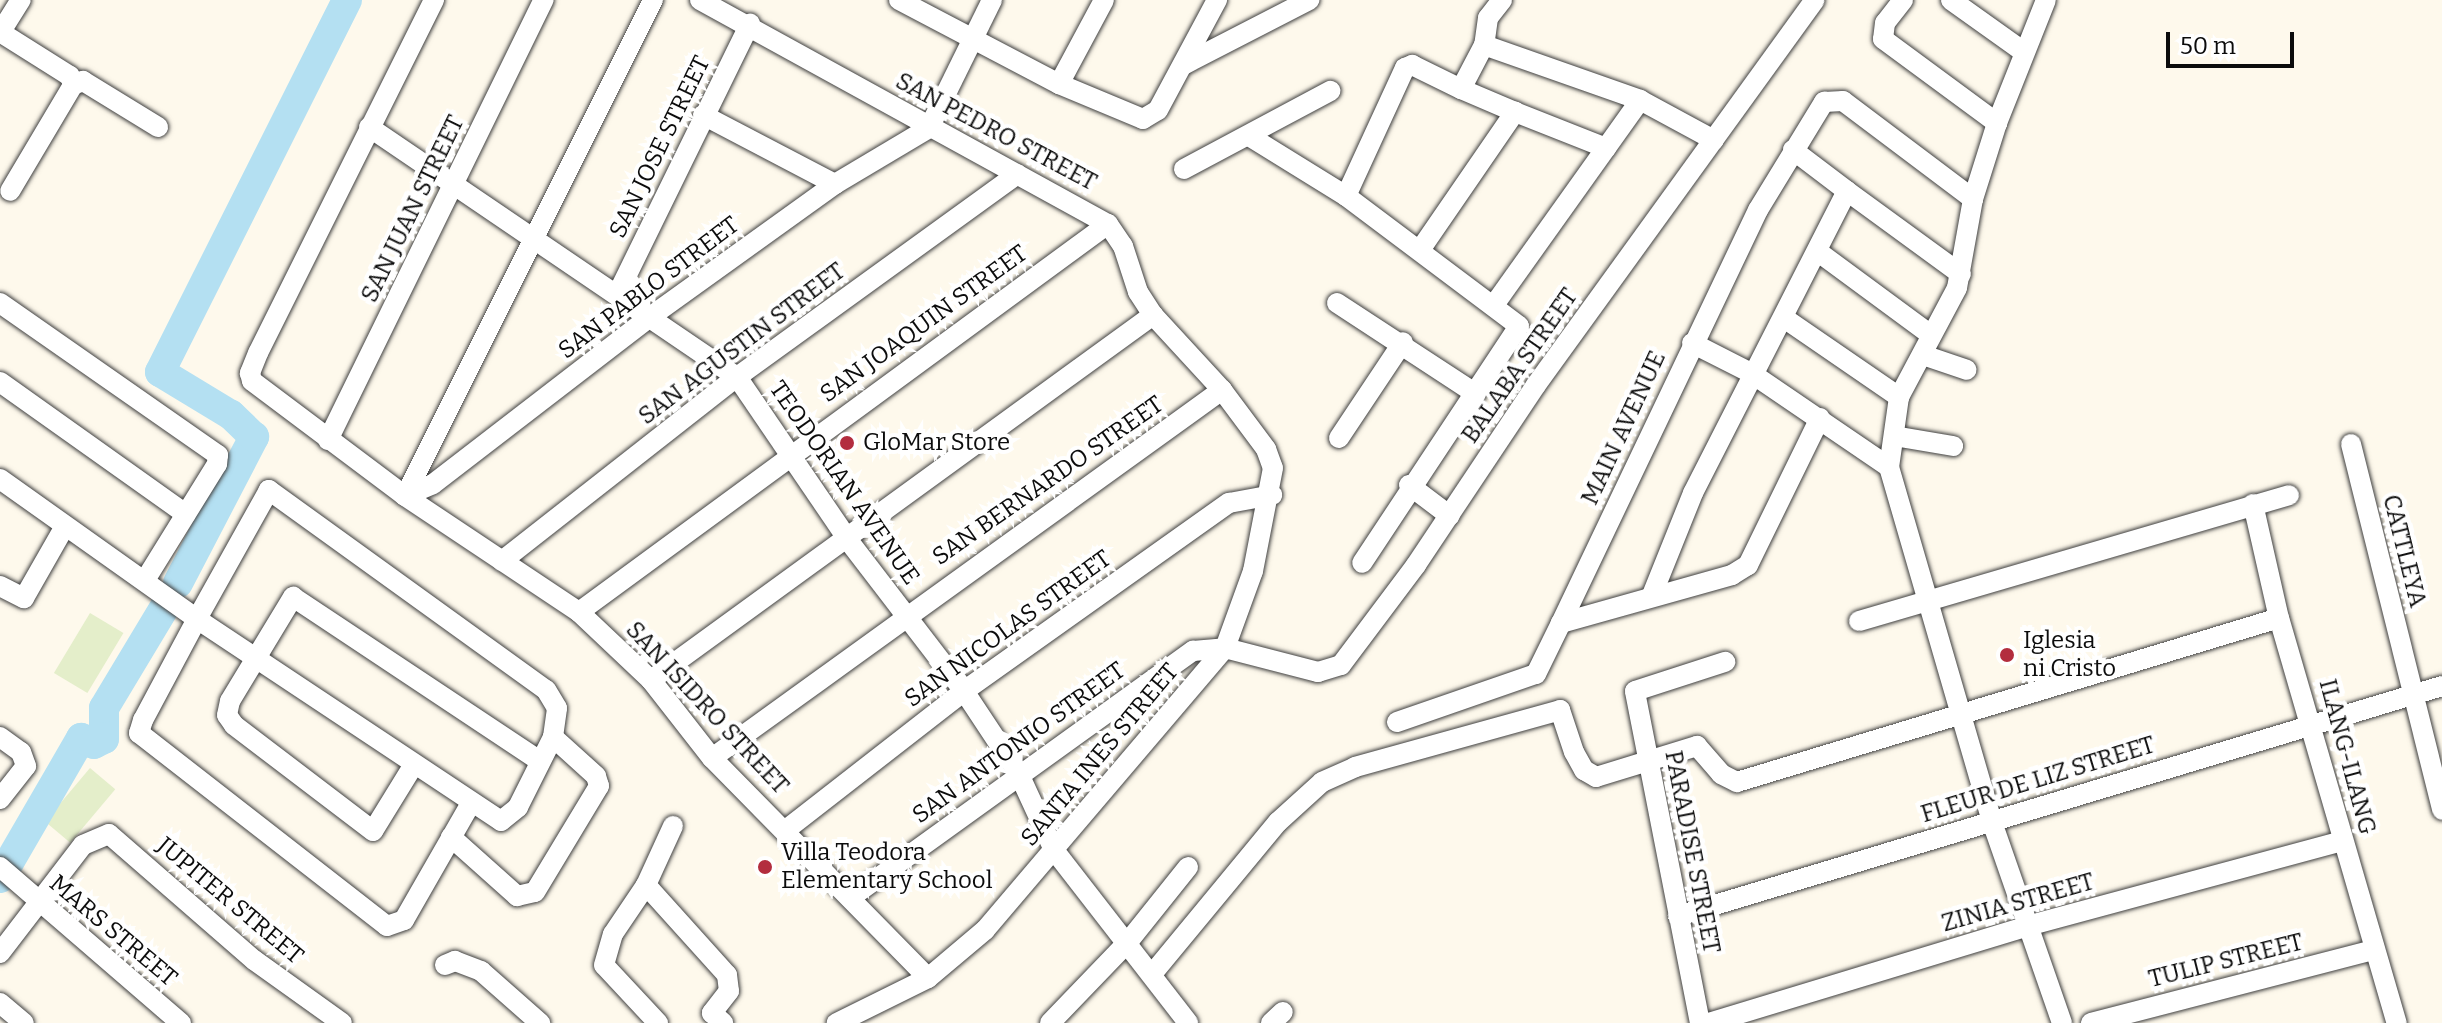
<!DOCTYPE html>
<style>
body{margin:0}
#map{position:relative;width:2442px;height:1023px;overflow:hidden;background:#fef9ec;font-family:Bitter,serif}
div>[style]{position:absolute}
.pitch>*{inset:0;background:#e4eeca;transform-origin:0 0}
.river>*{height:30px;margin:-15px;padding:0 15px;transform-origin:15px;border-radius:15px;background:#b4e0f2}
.roads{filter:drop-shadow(0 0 2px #3f3f3f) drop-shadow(0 0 2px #3f3f3f)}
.minor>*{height:20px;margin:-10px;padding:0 10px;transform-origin:10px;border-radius:10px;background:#fff}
.dots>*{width:22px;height:22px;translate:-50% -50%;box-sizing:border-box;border:4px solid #fff;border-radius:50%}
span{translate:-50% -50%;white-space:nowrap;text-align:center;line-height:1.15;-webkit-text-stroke:8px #fff;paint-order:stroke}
.street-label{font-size:24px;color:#0c0c0c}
.poi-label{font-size:24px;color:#0c0c0c}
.left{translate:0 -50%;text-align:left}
.scale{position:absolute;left:2166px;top:32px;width:128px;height:36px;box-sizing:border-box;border:4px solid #0c0c0c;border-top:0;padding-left:10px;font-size:24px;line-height:28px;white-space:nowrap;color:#0c0c0c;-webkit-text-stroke:6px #fff;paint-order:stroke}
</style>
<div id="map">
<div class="pitch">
<i style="left:90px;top:613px;width:39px;height:70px;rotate:31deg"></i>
<i style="left:90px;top:768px;width:33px;height:70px;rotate:40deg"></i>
</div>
<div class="river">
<i style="left:178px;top:583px;width:165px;rotate:-62.5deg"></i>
<i style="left:254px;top:437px;width:32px;rotate:-136deg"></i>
<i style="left:231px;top:415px;width:83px;rotate:-148.8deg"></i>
<i style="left:160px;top:372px;width:416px;rotate:-63.3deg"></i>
<i style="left:0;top:878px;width:162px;rotate:-59.9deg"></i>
<i style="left:81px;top:738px;width:14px;rotate:25deg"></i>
<i style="left:94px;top:744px;width:11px;rotate:-27deg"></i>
<i style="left:104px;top:739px;width:31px;rotate:-90deg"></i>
<i style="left:104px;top:708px;width:117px;rotate:-59deg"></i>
</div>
<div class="roads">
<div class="minor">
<i style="left:434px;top:0;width:394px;rotate:116.5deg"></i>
<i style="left:258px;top:353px;width:22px;rotate:112deg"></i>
<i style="left:250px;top:373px;width:8px;rotate:76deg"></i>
<i style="left:252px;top:381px;width:191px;rotate:36.9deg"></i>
<i style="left:405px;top:496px;width:209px;rotate:33.7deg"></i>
<i style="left:579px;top:612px;width:99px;rotate:43.4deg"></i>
<i style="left:651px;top:680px;width:99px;rotate:52deg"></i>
<i style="left:712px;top:758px;width:308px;rotate:45.5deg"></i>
<i style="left:700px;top:0;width:465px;rotate:28.8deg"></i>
<i style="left:1108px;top:224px;width:27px;rotate:56deg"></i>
<i style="left:1123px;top:246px;width:48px;rotate:71.9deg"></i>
<i style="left:1138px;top:292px;width:27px;rotate:57deg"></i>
<i style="left:1153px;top:315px;width:102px;rotate:47.4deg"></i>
<i style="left:1222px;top:390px;width:74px;rotate:53.3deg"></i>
<i style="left:1266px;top:449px;width:20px;rotate:70deg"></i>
<i style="left:1273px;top:468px;width:105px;rotate:101deg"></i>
<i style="left:1253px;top:571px;width:82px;rotate:110deg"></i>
<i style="left:1225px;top:648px;width:370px;rotate:130.4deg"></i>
<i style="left:985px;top:930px;width:75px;rotate:139.9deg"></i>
<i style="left:928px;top:978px;width:102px;rotate:153.7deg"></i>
<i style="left:899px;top:0;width:181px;rotate:27.7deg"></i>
<i style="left:1059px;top:84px;width:91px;rotate:22.6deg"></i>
<i style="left:1143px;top:119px;width:17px;rotate:-31deg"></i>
<i style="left:1158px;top:110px;width:125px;rotate:-61.8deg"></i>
<i style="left:1502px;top:0;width:23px;rotate:128deg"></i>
<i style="left:1488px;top:18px;width:27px;rotate:98deg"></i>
<i style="left:1484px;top:45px;width:165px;rotate:19.4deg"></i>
<i style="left:1640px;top:100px;width:84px;rotate:28.4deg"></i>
<i style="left:1903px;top:0;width:29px;rotate:128deg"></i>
<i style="left:1885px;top:23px;width:16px;rotate:97deg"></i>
<i style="left:1883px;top:39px;width:142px;rotate:36.4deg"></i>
<i style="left:1997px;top:123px;width:132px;rotate:-68.3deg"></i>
<i style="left:1951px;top:0;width:90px;rotate:35.5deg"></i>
<i style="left:0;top:32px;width:83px;rotate:32.2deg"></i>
<i style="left:70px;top:76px;width:9px;rotate:72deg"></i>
<i style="left:73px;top:85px;width:123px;rotate:120.7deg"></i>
<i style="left:0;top:33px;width:39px;rotate:-58deg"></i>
<i style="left:1185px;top:64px;width:140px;rotate:-27.3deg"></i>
<i style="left:1059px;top:84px;width:95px;rotate:-61.8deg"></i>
<i style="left:73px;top:85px;width:11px;rotate:-22deg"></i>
<i style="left:83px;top:81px;width:88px;rotate:31.5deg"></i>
<i style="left:1515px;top:112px;width:98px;rotate:21.6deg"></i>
<i style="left:703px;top:115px;width:149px;rotate:27.6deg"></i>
<i style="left:1997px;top:123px;width:80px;rotate:107.5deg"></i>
<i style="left:1973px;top:199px;width:90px;rotate:100.2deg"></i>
<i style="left:1957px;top:288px;width:123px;rotate:118deg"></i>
<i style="left:1899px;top:397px;width:71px;rotate:98.1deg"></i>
<i style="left:1889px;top:467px;width:370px;rotate:73.8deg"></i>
<i style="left:1992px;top:822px;width:213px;rotate:70.8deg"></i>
<i style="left:369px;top:127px;width:445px;rotate:34.2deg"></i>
<i style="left:737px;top:377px;width:197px;rotate:55.7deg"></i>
<i style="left:848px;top:540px;width:190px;rotate:52.5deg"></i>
<i style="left:964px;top:691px;width:100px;rotate:56.5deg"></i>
<i style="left:1019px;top:774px;width:84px;rotate:65.3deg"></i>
<i style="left:1054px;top:850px;width:219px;rotate:52.2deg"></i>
<i style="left:1249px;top:136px;width:114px;rotate:31.7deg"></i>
<i style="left:1346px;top:196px;width:216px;rotate:36.9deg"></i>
<i style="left:1519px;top:326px;width:284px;rotate:123.5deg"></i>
<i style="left:1184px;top:169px;width:166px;rotate:-28.1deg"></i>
<i style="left:1847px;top:191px;width:141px;rotate:36.1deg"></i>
<i style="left:1346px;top:196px;width:141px;rotate:-65.3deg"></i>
<i style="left:1405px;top:68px;width:8px;rotate:-23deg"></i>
<i style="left:1412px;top:65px;width:55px;rotate:26.1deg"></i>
<i style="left:1420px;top:250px;width:168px;rotate:-55.5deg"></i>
<i style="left:1515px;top:112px;width:59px;rotate:-156.9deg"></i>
<i style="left:1461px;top:89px;width:50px;rotate:-62.4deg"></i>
<i style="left:1817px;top:251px;width:142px;rotate:36.4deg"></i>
<i style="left:618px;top:293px;width:300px;rotate:-63.9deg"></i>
<i style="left:0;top:303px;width:266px;rotate:34.9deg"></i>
<i style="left:218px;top:455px;width:9px;rotate:96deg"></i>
<i style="left:217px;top:464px;width:137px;rotate:121.8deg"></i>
<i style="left:1337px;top:303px;width:166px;rotate:33.2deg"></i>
<i style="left:1494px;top:305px;width:252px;rotate:-54.5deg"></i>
<i style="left:1784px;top:318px;width:140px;rotate:34.5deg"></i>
<i style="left:1692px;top:343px;width:66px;rotate:27deg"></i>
<i style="left:1751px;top:373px;width:167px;rotate:34.3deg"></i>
<i style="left:1923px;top:355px;width:46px;rotate:18.8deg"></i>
<i style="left:0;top:382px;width:228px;rotate:35.4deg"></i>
<i style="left:1820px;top:418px;width:164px;rotate:116.1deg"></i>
<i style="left:1748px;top:565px;width:19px;rotate:148deg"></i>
<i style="left:1732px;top:575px;width:178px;rotate:164.3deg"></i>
<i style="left:1561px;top:623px;width:458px;rotate:-64.5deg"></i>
<i style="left:1758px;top:210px;width:127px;rotate:-58.6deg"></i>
<i style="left:1824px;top:102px;width:19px;rotate:-3deg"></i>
<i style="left:1843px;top:101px;width:163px;rotate:37deg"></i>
<i style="left:1894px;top:436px;width:60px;rotate:9.6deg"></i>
<i style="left:1339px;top:438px;width:115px;rotate:-56.3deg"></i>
<i style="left:328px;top:440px;width:490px;rotate:-63.9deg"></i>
<i style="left:2351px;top:444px;width:377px;rotate:76deg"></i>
<i style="left:0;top:479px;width:242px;rotate:35.4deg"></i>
<i style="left:197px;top:619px;width:365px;rotate:33.6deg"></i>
<i style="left:501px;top:821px;width:22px;rotate:-39deg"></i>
<i style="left:518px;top:807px;width:78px;rotate:-63.4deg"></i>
<i style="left:553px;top:737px;width:29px;rotate:-82deg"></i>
<i style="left:557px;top:708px;width:21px;rotate:-121deg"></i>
<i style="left:546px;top:690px;width:342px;rotate:-144.2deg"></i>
<i style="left:269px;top:490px;width:148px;rotate:119.2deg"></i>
<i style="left:197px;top:619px;width:115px;rotate:118.1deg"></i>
<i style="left:143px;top:720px;width:14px;rotate:107deg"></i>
<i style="left:139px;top:733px;width:314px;rotate:37.9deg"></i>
<i style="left:387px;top:926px;width:18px;rotate:-19deg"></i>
<i style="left:404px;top:920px;width:135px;rotate:-60.2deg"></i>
<i style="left:1409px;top:485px;width:51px;rotate:37.1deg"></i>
<i style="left:405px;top:496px;width:30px;rotate:-23deg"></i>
<i style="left:433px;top:484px;width:274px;rotate:-37.6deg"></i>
<i style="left:650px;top:317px;width:228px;rotate:-35.7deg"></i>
<i style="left:835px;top:184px;width:109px;rotate:-30.8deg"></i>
<i style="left:929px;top:128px;width:143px;rotate:-63.8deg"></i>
<i style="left:405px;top:496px;width:555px;rotate:-63.43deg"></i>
<i style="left:2253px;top:504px;width:117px;rotate:77.2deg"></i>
<i style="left:2279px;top:618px;width:422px;rotate:73.8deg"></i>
<i style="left:502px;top:561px;width:298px;rotate:-38.1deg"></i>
<i style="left:737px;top:377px;width:346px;rotate:-35.9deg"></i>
<i style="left:0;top:586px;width:27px;rotate:27deg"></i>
<i style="left:24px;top:598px;width:83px;rotate:-60.3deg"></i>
<i style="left:1652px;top:595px;width:110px;rotate:-68.1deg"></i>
<i style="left:1693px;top:493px;width:339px;rotate:-63deg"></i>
<i style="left:1847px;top:191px;width:68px;rotate:-142.8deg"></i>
<i style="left:579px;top:612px;width:656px;rotate:-36.26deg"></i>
<i style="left:1859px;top:621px;width:448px;rotate:-16.3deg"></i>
<i style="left:651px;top:680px;width:621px;rotate:-36.02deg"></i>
<i style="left:1397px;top:722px;width:147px;rotate:-19.1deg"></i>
<i style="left:1536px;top:674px;width:57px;rotate:-63.9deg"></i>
<i style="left:0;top:737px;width:26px;rotate:36deg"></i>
<i style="left:21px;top:752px;width:15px;rotate:70deg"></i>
<i style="left:26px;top:766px;width:42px;rotate:128.2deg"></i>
<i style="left:712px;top:758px;width:629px;rotate:-35.81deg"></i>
<i style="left:413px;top:766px;width:76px;rotate:121.6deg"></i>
<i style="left:373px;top:831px;width:175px;rotate:-142.7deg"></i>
<i style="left:234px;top:725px;width:12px;rotate:-125deg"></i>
<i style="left:227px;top:715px;width:14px;rotate:-78deg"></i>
<i style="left:230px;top:701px;width:122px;rotate:-58.8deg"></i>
<i style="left:293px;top:597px;width:296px;rotate:33.6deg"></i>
<i style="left:787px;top:829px;width:224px;rotate:-37.9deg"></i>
<i style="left:964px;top:691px;width:325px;rotate:-35.4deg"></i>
<i style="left:1229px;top:503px;width:44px;rotate:-10.5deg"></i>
<i style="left:451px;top:837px;width:89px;rotate:41.8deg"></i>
<i style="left:517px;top:896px;width:18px;rotate:-13deg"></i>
<i style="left:535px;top:892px;width:124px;rotate:-58.9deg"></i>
<i style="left:599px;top:786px;width:10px;rotate:-107deg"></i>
<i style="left:596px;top:776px;width:58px;rotate:-137.8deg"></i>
<i style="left:0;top:867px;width:239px;rotate:40.8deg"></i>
<i style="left:646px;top:885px;width:121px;rotate:48deg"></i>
<i style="left:727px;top:975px;width:16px;rotate:83deg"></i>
<i style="left:729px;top:991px;width:28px;rotate:128deg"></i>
<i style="left:712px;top:1013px;width:15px;rotate:42deg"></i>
<i style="left:850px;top:898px;width:423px;rotate:-35.8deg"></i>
<i style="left:1193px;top:651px;width:32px;rotate:-5deg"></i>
<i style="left:1225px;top:648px;width:96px;rotate:14.5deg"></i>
<i style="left:1318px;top:672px;width:24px;rotate:-17deg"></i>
<i style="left:1341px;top:665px;width:125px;rotate:-53.1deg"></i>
<i style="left:1416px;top:565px;width:216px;rotate:-56.3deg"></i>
<i style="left:1536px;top:385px;width:475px;rotate:-54.1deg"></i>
<i style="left:1678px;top:916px;width:798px;rotate:-16.75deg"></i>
<i style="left:0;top:953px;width:136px;rotate:-52.5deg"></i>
<i style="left:83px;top:845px;width:28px;rotate:-23deg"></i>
<i style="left:109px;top:834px;width:192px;rotate:41deg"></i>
<i style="left:254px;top:960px;width:108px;rotate:35.6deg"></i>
<i style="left:445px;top:965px;width:11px;rotate:-22deg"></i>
<i style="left:455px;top:961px;width:28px;rotate:21deg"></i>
<i style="left:481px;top:971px;width:79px;rotate:41.4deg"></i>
<i style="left:1153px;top:973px;width:196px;rotate:-50.4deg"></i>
<i style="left:1278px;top:822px;width:59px;rotate:-42.3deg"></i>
<i style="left:1322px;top:782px;width:36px;rotate:-24deg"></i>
<i style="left:1355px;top:767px;width:213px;rotate:-15.5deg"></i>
<i style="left:1560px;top:710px;width:44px;rotate:71.6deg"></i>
<i style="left:1574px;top:752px;width:21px;rotate:61deg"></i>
<i style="left:1584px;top:770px;width:14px;rotate:30deg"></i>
<i style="left:1596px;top:777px;width:106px;rotate:-17.1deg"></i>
<i style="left:1697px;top:746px;width:37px;rotate:49deg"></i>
<i style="left:1721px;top:774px;width:18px;rotate:27deg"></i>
<i style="left:1737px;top:782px;width:566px;rotate:-16.83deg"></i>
<i style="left:0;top:1003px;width:31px;rotate:40deg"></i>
<i style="left:658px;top:1023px;width:79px;rotate:-133deg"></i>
<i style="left:604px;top:965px;width:32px;rotate:-74deg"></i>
<i style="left:613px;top:934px;width:59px;rotate:-56deg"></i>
<i style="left:646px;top:885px;width:65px;rotate:-65.4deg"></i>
<i style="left:1050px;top:1023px;width:112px;rotate:-46.1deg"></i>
<i style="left:1128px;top:942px;width:96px;rotate:-51.3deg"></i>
<i style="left:1271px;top:1023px;width:16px;rotate:-43deg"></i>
<i style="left:1700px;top:1023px;width:338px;rotate:-101.1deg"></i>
<i style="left:1635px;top:691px;width:95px;rotate:-17.9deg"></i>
<i style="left:1709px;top:1023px;width:337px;rotate:-16.9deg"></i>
<i style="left:2031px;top:925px;width:322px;rotate:-15.1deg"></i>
<i style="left:2091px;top:1023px;width:292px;rotate:-14.5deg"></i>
</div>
</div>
<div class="dots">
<i style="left:847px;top:443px;background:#b32d3e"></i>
<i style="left:2007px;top:655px;background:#b32d3e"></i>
<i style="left:765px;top:867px;background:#b32d3e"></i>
</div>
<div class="street-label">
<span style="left:996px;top:132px;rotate:28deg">SAN PEDRO STREET</span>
<span style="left:660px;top:147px;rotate:-64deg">SAN JOSE STREET</span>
<span style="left:413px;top:209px;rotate:-64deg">SAN JUAN STREET</span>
<span style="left:649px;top:288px;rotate:-37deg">SAN PABLO STREET</span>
<span style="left:924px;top:324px;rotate:-36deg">SAN JOAQUIN STREET</span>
<span style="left:742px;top:344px;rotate:-37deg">SAN AGUSTIN STREET</span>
<span style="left:1520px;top:366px;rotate:-55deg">BALABA STREET</span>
<span style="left:1624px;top:428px;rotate:-65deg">MAIN AVENUE</span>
<span style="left:1048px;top:481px;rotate:-35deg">SAN BERNARDO STREET</span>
<span style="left:844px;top:483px;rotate:55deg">TEODORIAN AVENUE</span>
<span style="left:2404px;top:551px;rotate:76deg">CATTLEYA</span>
<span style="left:1008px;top:629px;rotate:-36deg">SAN NICOLAS STREET</span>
<span style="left:707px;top:708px;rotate:47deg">SAN ISIDRO STREET</span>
<span style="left:1019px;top:743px;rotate:-36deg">SAN ANTONIO STREET</span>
<span style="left:1100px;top:755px;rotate:-50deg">SANTA INES STREET</span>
<span style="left:2347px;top:757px;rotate:75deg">ILANG-ILANG</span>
<span style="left:2038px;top:780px;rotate:-17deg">FLEUR DE LIZ STREET</span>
<span style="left:1692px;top:852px;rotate:79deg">PARADISE STREET</span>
<span style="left:230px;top:901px;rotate:40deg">JUPITER STREET</span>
<span style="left:2018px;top:903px;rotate:-16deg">ZINIA STREET</span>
<span style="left:113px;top:931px;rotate:40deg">MARS STREET</span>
<span style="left:2226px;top:961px;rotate:-14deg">TULIP STREET</span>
</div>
<div class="poi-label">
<span class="left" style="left:863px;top:443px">GloMar Store</span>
<span class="left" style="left:2023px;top:655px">Iglesia<br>ni Cristo</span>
<span class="left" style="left:781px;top:867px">Villa Teodora<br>Elementary School</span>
</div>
<div class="scale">50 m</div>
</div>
